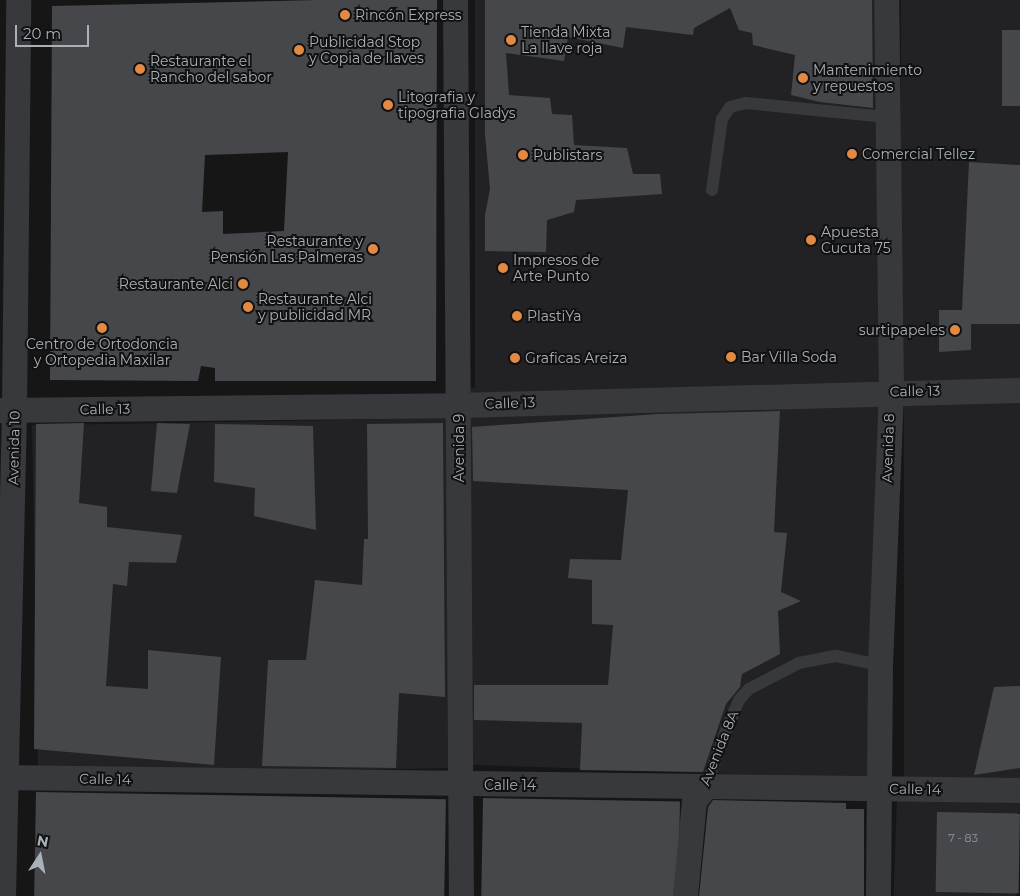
<!DOCTYPE html>
<meta charset="utf-8">
<style>
body{margin:0}
#map{position:relative;width:1020px;height:896px;overflow:hidden;background:#161617;font-family:Montserrat,sans-serif}
div>[style]{position:absolute}
.built>*{inset:0;background:#222224;transform-origin:0 0}
.building>*{inset:0;background:#45474a;transform-origin:0 0}
.lane>*{height:12px;margin:-6px;padding:0 6px;transform-origin:6px;border-radius:6px;background:#37393c}
.street>*{height:25px;margin:-12.5px;padding:0 12.5px;transform-origin:12.5px;border-radius:12.5px;background:#37393c}
.dots>*{width:14px;height:14px;translate:-50% -50%;box-sizing:border-box;border:2px solid #111112;border-radius:50%}
span{translate:-50% -50%;white-space:nowrap;text-align:center;line-height:1.15;-webkit-text-stroke:4px #111112;paint-order:stroke}
.number-label{font-size:11px;color:#90969b}
.number-label span{-webkit-text-stroke-width:0}
.poi-label{font-size:14px;color:#a9b0b6}
.left{translate:0 -50%;text-align:left}
.right{translate:-100% -50%;text-align:right}
.street-label{font-size:14px;color:#a9b0b6}
.north{position:absolute;left:15px;top:831px;width:50px;height:50px;-webkit-text-stroke:4px #111112;paint-order:stroke;rotate:11deg;font-size:14px;font-weight:700;line-height:20px;text-align:center;color:#a9b0b6}
.north::after{content:'';display:block;margin:auto;width:18px;height:22px;background:#a9b0b6;clip-path:polygon(50% 0,100% 100%,50% 72%,0 100%)}
.scale{position:absolute;left:15px;top:25px;width:74px;height:22px;box-sizing:border-box;border:2px solid #a9b0b6;border-top:0;padding-left:6px;font-size:15px;line-height:18px;white-space:nowrap;color:#a9b0b6;-webkit-text-stroke:4px #111112;paint-order:stroke}
</style>
<div id="map">
<div class="built">
<i style="left:475px;top:0;width:407px;height:396px"></i>
<i style="left:901px;top:0;width:119px;height:384px"></i>
<i style="left:885px;top:402px;width:377px;height:415px;rotate:92deg"></i>
<i style="left:904px;top:402px;width:116px;height:381px"></i>
<i style="left:450px;top:418px;width:350px;height:418px;rotate:89deg"></i>
<i style="left:897px;top:797px;width:123px;height:99px;rotate:2deg"></i>
</div>
<div class="building">
<i style="clip-path:polygon(evenodd,317px 0,437px 0,436px 381px,215px 381px,215px 368px,201px 366px,198px 381px,50px 380px,52px 6px,317px 0,288px 152px,284px 231px,223px 234px,223px 211px,202px 212px,205px 155px,288px 152px)"></i>
<i style="clip-path:polygon(485px 0,872px 0,873px 108px,820px 102px,791px 95px,795px 55px,753px 45px,752px 33px,739px 30px,730px 8px,694px 28px,693px 35px,626px 27px,623px 48px,568px 37px,564px 61px,506px 53px,509px 95px,550px 98px,552px 114px,572px 115px,574px 145px,627px 148px,633px 174px,660px 174px,662px 194px,576px 200px,574px 212px,547px 220px,546px 252px,485px 251px,485px 215px,490px 189px,485px 135px)"></i>
<i style="left:1002px;top:30px;width:18px;height:76px"></i>
<i style="clip-path:polygon(969px 162px,1020px 165px,1020px 324px,971px 324px,971px 350px,939px 352px,939px 310px,962px 310px)"></i>
<i style="clip-path:polygon(780px 411px,774px 532px,787px 533px,781px 592px,801px 601px,778px 611px,780px 654px,742px 674px,740px 687px,726px 704px,703px 772px,580px 770px,582px 723px,474px 720px,474px 685px,608px 685px,613px 625px,592px 624px,592px 580px,568px 578px,570px 559px,621px 560px,628px 490px,473px 481px,472px 427px,658px 414px)"></i>
<i style="clip-path:polygon(84px 423px,79px 503px,107px 507px,107px 527px,182px 535px,176px 563px,129px 562px,127px 586px,113px 584px,106px 686px,148px 689px,148px 650px,221px 657px,214px 765px,34px 749px,36px 424px)"></i>
<i style="clip-path:polygon(157px 423px,190px 424px,177px 493px,151px 491px)"></i>
<i style="clip-path:polygon(443px 423px,445px 697px,399px 693px,396px 768px,262px 766px,268px 660px,306px 660px,315px 580px,362px 585px,364px 539px,368px 539px,367px 424px)"></i>
<i style="clip-path:polygon(215px 424px,313px 426px,316px 530px,254px 516px,255px 488px,214px 482px)"></i>
<i style="clip-path:polygon(1020px 686px,1020px 768px,974px 775px,994px 687px)"></i>
<i style="left:36px;top:792px;width:410px;height:104px;rotate:1deg"></i>
<i style="left:483px;top:798px;width:197px;height:98px;rotate:1deg"></i>
<i style="clip-path:polygon(713px 800px,846px 803px,846px 809px,864px 809px,864px 896px,699px 896px,708px 807px)"></i>
<i style="left:937px;top:812px;width:83px;height:80px;rotate:1deg"></i>
</div>
<div class="lane">
<i style="left:712px;top:190px;width:72px;rotate:-82deg"></i>
<i style="left:722px;top:119px;width:14px;rotate:-56deg"></i>
<i style="left:730px;top:107px;width:16px;rotate:-14deg"></i>
<i style="left:746px;top:103px;width:141px;rotate:5.7deg"></i>
<i style="left:706px;top:786px;width:65px;rotate:-70.2deg"></i>
<i style="left:728px;top:725px;width:27px;rotate:-66deg"></i>
<i style="left:739px;top:700px;width:15px;rotate:-48deg"></i>
<i style="left:749px;top:689px;width:56px;rotate:-27.5deg"></i>
<i style="left:799px;top:663px;width:38px;rotate:-11deg"></i>
<i style="left:836px;top:656px;width:45px;rotate:11.6deg"></i>
</div>
<div class="street">
<i style="left:455px;top:0;width:896px;rotate:89.62deg"></i>
<i style="left:0;top:410px;width:458px;rotate:-0.6deg"></i>
<i style="left:458px;top:405px;width:562px;rotate:-1.53deg"></i>
<i style="left:0;top:777px;width:1020px;rotate:0.73deg"></i>
<i style="left:3px;top:896px;width:486px;rotate:-88.7deg"></i>
<i style="left:14px;top:410px;width:410px;rotate:-89.4deg"></i>
<i style="left:685px;top:896px;width:95px;rotate:-84.6deg"></i>
<i style="left:694px;top:801px;width:19px;rotate:-51deg"></i>
<i style="left:878px;top:896px;width:231px;rotate:-89.5deg"></i>
<i style="left:880px;top:665px;width:274px;rotate:-87.7deg"></i>
<i style="left:891px;top:391px;width:391px;rotate:-90.7deg"></i>
</div>
<div class="dots">
<i style="left:345px;top:15px;background:#e28a43"></i>
<i style="left:511px;top:40px;background:#e28a43"></i>
<i style="left:299px;top:50px;background:#e28a43"></i>
<i style="left:140px;top:69px;background:#e28a43"></i>
<i style="left:803px;top:78px;background:#e28a43"></i>
<i style="left:388px;top:105px;background:#e28a43"></i>
<i style="left:852px;top:154px;background:#e28a43"></i>
<i style="left:523px;top:155px;background:#e28a43"></i>
<i style="left:811px;top:240px;background:#e28a43"></i>
<i style="left:373px;top:249px;background:#e28a43"></i>
<i style="left:503px;top:268px;background:#e28a43"></i>
<i style="left:243px;top:284px;background:#e28a43"></i>
<i style="left:248px;top:307px;background:#e28a43"></i>
<i style="left:517px;top:316px;background:#e28a43"></i>
<i style="left:102px;top:328px;background:#e28a43"></i>
<i style="left:955px;top:330px;background:#e28a43"></i>
<i style="left:731px;top:357px;background:#e28a43"></i>
<i style="left:515px;top:358px;background:#e28a43"></i>
</div>
<div class="number-label">
<span style="left:963px;top:838px">7 - 83</span>
</div>
<div class="poi-label">
<span class="left" style="left:355px;top:15px">Rincón Express</span>
<span class="left" style="left:521px;top:40px">Tienda Mixta<br>La llave roja</span>
<span class="left" style="left:309px;top:50px">Publicidad Stop<br>y Copia de llaves</span>
<span class="left" style="left:150px;top:69px">Restaurante el<br>Rancho del sabor</span>
<span class="left" style="left:813px;top:78px">Mantenimiento<br>y repuestos</span>
<span class="left" style="left:398px;top:105px">Litografia y<br>tipografia Gladys</span>
<span class="left" style="left:862px;top:154px">Comercial Tellez</span>
<span class="left" style="left:533px;top:155px">Publistars</span>
<span class="left" style="left:821px;top:240px">Apuesta<br>Cucuta 75</span>
<span class="right" style="left:363px;top:249px">Restaurante y<br>Pensión Las Palmeras</span>
<span class="left" style="left:513px;top:268px">Impresos de<br>Arte Punto</span>
<span class="right" style="left:233px;top:284px">Restaurante Alci</span>
<span class="left" style="left:258px;top:307px">Restaurante Alci<br>y publicidad MR</span>
<span class="left" style="left:527px;top:316px">PlastiYa</span>
<span class="right" style="left:945px;top:330px">surtipapeles</span>
<span style="left:102px;top:352px">Centro de Ortodoncia<br>y Ortopedia Maxilar</span>
<span class="left" style="left:741px;top:357px">Bar Villa Soda</span>
<span class="left" style="left:525px;top:358px">Graficas Areiza</span>
</div>
<div class="street-label">
<span style="left:915px;top:391px;rotate:-1deg">Calle 13</span>
<span style="left:510px;top:403px;rotate:-2deg">Calle 13</span>
<span style="left:105px;top:409px;rotate:-1deg">Calle 13</span>
<span style="left:14px;top:448px;rotate:-89deg">Avenida 10</span>
<span style="left:459px;top:448px;rotate:-90deg">Avenida 9</span>
<span style="left:888px;top:448px;rotate:-88deg">Avenida 8</span>
<span style="left:719px;top:748px;rotate:-68deg">Avenida 8A</span>
<span style="left:105px;top:779px;rotate:1deg">Calle 14</span>
<span style="left:510px;top:785px">Calle 14</span>
<span style="left:915px;top:789px;rotate:1deg">Calle 14</span>
</div>
<div class="north">N</div>
<div class="scale">20 m</div>
</div>
